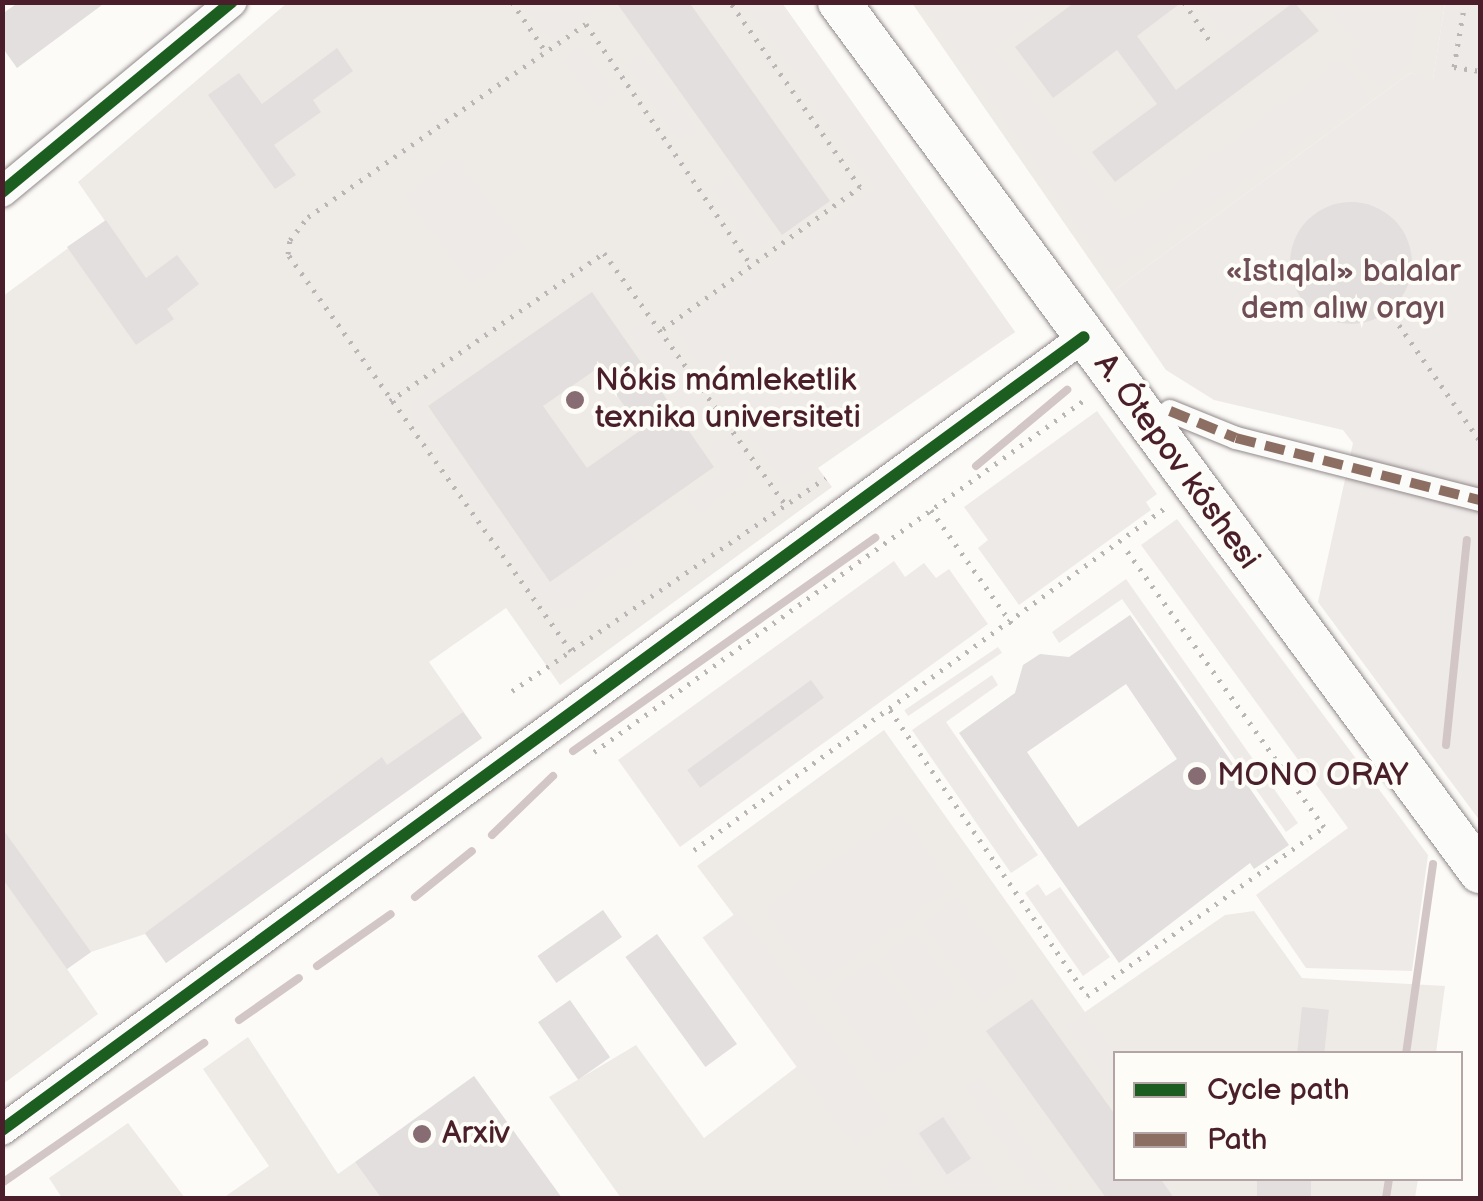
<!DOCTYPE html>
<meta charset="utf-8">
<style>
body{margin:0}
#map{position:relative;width:1483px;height:1201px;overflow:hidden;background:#fcfbf8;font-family:"Balsamiq Sans",sans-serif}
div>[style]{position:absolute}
.built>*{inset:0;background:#eeebe7}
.green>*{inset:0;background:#eeeae8;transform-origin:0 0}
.stream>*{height:8px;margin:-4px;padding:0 4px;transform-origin:4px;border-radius:4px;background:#d2c7c6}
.building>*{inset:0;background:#e2dfde;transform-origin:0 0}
.round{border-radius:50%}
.path>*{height:5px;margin-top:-2.5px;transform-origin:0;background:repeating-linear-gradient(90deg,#bbb6b6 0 2.5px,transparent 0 10.5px)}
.roads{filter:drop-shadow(0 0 2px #928a8b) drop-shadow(0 0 2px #928a8b)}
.pedestrian>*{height:22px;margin:-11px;padding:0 11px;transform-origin:11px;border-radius:11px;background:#fbfbf9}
.minor>*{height:30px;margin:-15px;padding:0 15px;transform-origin:15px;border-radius:15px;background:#fbfbf9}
.secondary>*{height:42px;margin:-21px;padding:0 21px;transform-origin:21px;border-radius:21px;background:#fbfbf9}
.quiet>*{height:10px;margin-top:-5px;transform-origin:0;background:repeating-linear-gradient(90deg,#8d6e63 0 20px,transparent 0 30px)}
.cycleway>*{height:12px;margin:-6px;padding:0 6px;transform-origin:6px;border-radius:6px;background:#1b5e20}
.dots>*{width:28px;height:28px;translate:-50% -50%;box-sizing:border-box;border:5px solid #fdfcf7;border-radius:50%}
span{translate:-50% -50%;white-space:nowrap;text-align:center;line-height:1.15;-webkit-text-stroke:8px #fdfcf7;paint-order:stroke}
.park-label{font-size:32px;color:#704e57}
.poi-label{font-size:32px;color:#4a1f2b}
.left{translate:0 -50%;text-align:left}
.street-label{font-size:32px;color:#4a1f2b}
.frame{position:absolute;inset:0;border:5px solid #4a1f2b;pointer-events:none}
.legend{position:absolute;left:1113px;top:1051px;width:350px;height:130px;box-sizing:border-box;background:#fdfcf7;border:2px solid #b5a4a5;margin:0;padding:12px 18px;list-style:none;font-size:30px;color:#4a1f2b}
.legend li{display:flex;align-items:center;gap:20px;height:50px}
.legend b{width:50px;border:2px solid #b5a4a5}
</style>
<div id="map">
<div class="built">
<i style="clip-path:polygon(287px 3px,782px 3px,1015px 332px,818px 468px,832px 487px,560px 685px,506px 608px,429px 662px,482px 738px,166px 963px,145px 934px,91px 952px,67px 969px,98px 1014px,3px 1084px,3px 296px,105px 221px,78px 182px)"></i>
<i style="clip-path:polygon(912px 3px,1445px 3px,1433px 80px,1410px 73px,1112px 292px)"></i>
<i style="clip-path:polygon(884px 730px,1085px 1012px,1225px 915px,1254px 911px,1302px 978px,1445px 986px,1436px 1053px,1116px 1054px,1116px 1178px,1418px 1179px,1415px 1198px,621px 1198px,549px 1097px,636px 1045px,704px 1138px,829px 1042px,697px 866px)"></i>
<i style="clip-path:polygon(248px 1037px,338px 1174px,355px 1162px,381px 1198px,223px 1198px,269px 1166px,203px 1069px)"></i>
<i style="clip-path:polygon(128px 1123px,185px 1198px,62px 1198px,49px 1178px)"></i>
</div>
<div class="green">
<i style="clip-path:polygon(524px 3px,606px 3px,551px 41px)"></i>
<i style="clip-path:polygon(746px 3px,782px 3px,1015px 332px,785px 486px,675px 327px,875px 189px)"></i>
<i style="clip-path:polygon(923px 3px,1055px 3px,996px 48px,1124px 221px,1340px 59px,1371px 97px,1111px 273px)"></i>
<i style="clip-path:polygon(1200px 3px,1282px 3px,1228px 41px)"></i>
<i style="clip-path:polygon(1324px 3px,1420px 3px,1410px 64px,1377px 89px,1350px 58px,1361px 44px)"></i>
<i style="clip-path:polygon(1445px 3px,1480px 3px,1480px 821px,1318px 602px,1353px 443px,1343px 430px,1214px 400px,1166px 370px,1112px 292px,1410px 73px,1433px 79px)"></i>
<i style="left:581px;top:46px;width:60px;height:22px;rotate:54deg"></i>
<i style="left:643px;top:54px;width:92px;height:20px;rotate:55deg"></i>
<i style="left:456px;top:157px;width:111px;height:64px;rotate:53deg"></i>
<i style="left:728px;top:174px;width:79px;height:22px;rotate:55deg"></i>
<i style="left:646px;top:319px;width:121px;height:22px;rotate:55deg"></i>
<i style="clip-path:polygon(466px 362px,473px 371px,424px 406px,549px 586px,629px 532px,643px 553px,566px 611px,547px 611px,413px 418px,414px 399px)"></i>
<i style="clip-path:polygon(1097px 411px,1157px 494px,1146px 502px,1151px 510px,1019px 605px,978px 548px,988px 540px,964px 507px)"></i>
<i style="clip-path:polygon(730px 434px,748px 459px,748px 479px,699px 515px,686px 497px,724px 471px,710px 448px)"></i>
<i style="clip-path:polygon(1177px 519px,1428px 855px,1412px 971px,1306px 968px,1256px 895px,1348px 828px,1141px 545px)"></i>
<i style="clip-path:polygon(894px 561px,905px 577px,924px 563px,936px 578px,949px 569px,988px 624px,680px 847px,618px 760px)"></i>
<i style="clip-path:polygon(1126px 579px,1298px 823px,1286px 832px,1122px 599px,1059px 643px,1052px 632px)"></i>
<i style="left:998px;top:647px;width:7px;height:113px;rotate:56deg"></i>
<i style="clip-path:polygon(992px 675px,998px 685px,946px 722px,1038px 855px,1011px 873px,912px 730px)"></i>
<i style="left:901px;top:814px;width:90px;height:166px;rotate:55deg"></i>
<i style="clip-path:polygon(1038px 884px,1046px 896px,1060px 887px,1110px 957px,1083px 976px,1025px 893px)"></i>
<i style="left:957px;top:897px;width:99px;height:43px;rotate:53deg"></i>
<i style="left:739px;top:911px;width:257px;height:45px;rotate:54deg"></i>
<i style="left:916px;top:933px;width:71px;height:39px;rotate:55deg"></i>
<i style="left:873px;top:959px;width:102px;height:56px;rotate:54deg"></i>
<i style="clip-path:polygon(1085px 1012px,1115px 1054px,1115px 1093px,1067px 1026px)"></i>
<i style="left:981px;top:1076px;width:148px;height:20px;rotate:56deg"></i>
<i style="clip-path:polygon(944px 1110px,1004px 1198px,957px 1198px,912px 1132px)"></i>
<i style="clip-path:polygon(897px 1156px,928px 1198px,899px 1198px,878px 1170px)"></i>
</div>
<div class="stream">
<i style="left:976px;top:466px;width:119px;rotate:-39.9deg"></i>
<i style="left:1446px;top:745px;width:206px;rotate:-84.2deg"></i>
<i style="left:573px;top:751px;width:370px;rotate:-35.2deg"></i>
<i style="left:492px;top:835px;width:85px;rotate:-44deg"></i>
<i style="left:415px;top:897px;width:73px;rotate:-38.9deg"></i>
<i style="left:317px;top:966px;width:90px;rotate:-35.1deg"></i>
<i style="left:239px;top:1020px;width:73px;rotate:-35deg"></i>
<i style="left:1406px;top:1054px;width:192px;rotate:-81.9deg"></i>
<i style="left:2px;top:1183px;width:246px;rotate:-34.7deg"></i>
<i style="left:1386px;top:1198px;width:20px;rotate:-81deg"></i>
</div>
<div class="building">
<i style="clip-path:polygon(19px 2px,106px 2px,17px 68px,2px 47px,2px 14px)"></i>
<i style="clip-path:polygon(616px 2px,689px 2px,830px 201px,782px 235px)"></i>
<i style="clip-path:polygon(1075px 2px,1182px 2px,1137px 36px,1176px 90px,1294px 2px,1319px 31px,1115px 182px,1092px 152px,1157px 104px,1117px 50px,1053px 98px,1015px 47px)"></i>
<i style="clip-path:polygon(337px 48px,353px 71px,313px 100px,321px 112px,274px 145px,296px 175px,275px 189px,208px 95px,239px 73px,262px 104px)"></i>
<i class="round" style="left:1290px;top:202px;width:122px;height:122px"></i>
<i style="clip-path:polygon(106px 220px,146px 278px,177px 255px,199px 284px,167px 309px,174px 319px,136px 345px,67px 247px)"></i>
<i style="clip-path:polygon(evenodd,592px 292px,714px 467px,550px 582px,428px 406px,592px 292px,598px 368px,641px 430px,587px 468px,543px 406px,598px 368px)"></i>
<i style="clip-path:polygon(evenodd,1130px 615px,1289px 845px,1254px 869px,1250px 863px,1119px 963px,959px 733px,1015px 693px,1023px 665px,1040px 654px,1069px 657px,1130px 615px,1126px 684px,1177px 759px,1078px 827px,1027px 752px,1126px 684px)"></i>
<i style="left:811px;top:680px;width:22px;height:153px;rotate:54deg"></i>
<i style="clip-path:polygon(463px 712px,482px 738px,166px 963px,145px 933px,382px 757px,387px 765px)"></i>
<i style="clip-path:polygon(2px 828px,91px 952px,67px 969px,2px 878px)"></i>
<i style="left:603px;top:910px;width:33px;height:80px;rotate:55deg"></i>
<i style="left:657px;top:934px;width:136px;height:39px;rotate:54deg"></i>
<i style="clip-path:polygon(1032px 999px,1116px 1116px,1116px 1178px,1160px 1178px,1174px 1198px,1106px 1198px,986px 1031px)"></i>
<i style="left:570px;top:1000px;width:70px;height:39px;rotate:55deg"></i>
<i style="left:1302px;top:1007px;width:27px;height:47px;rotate:6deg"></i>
<i style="clip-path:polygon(474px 1076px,562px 1198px,381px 1198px,355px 1162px)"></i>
<i style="left:943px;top:1117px;width:50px;height:29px;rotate:56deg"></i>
<i style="left:1257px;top:1178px;width:54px;height:20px"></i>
</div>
<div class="path">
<i style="left:512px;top:2px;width:60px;rotate:55.8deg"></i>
<i style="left:1184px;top:2px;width:49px;rotate:56.6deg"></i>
<i style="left:1465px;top:2px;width:66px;rotate:99.6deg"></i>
<i style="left:1454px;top:67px;width:26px;rotate:9deg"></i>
<i style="left:1399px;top:325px;width:141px;rotate:55.1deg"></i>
<i style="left:663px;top:329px;width:243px;rotate:-35.8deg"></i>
<i style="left:860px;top:187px;width:226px;rotate:-125.1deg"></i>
<i style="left:390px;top:401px;width:260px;rotate:-34.7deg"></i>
<i style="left:604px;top:253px;width:311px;rotate:54.2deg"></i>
<i style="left:931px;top:510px;width:140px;rotate:54.6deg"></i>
<i style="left:571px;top:651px;width:488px;rotate:-125.5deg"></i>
<i style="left:288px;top:254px;width:14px;rotate:-82deg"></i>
<i style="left:290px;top:240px;width:29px;rotate:-52deg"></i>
<i style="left:308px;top:217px;width:338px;rotate:-34.8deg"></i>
<i style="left:586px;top:24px;width:288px;rotate:55.6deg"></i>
<i style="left:512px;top:691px;width:379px;rotate:-34.2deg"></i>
<i style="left:890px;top:710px;width:347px;rotate:55.4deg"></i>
<i style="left:1087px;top:996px;width:291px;rotate:-35.5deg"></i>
<i style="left:1324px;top:827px;width:346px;rotate:-125.5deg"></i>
<i style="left:594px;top:752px;width:607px;rotate:-35.68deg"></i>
<i style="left:694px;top:850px;width:587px;rotate:-35.99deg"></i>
</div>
<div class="roads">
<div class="pedestrian">
<i style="left:1170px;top:411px;width:71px;rotate:22.2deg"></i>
<i style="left:1236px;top:438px;width:252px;rotate:14.3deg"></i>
</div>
<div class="minor">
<i style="left:2px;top:192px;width:298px;rotate:-39.6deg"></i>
<i style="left:2px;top:1130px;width:1341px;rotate:-36.24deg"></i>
</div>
<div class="secondary">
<i style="left:839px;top:2px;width:1081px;rotate:53.62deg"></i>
</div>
</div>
<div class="quiet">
<i style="left:1170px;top:411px;width:71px;rotate:22.2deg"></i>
<i style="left:1236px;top:438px;width:252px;rotate:14.3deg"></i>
</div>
<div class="cycleway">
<i style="left:2px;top:192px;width:298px;rotate:-39.6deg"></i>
<i style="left:2px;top:1130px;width:1341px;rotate:-36.24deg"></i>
</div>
<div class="dots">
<i style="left:575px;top:400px;background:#886c73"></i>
<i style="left:1197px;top:776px;background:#886c73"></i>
<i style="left:422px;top:1134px;background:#886c73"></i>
</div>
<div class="park-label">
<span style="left:1343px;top:291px">«Istıqlal» balalar<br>dem alıw orayı</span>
</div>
<div class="poi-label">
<span class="left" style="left:595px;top:400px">Nókis mámleketlik<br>texnika universiteti</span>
<span class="left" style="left:1217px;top:776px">MONO ORAY</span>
<span class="left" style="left:442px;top:1134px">Arxiv</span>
</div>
<div class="street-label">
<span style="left:1176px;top:462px;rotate:54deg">A. Ótepov kóshesi</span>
</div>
<div class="frame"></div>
<ul class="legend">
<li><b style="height:12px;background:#1b5e20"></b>Cycle path</li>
<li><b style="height:12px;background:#8d6e63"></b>Path</li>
</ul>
</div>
